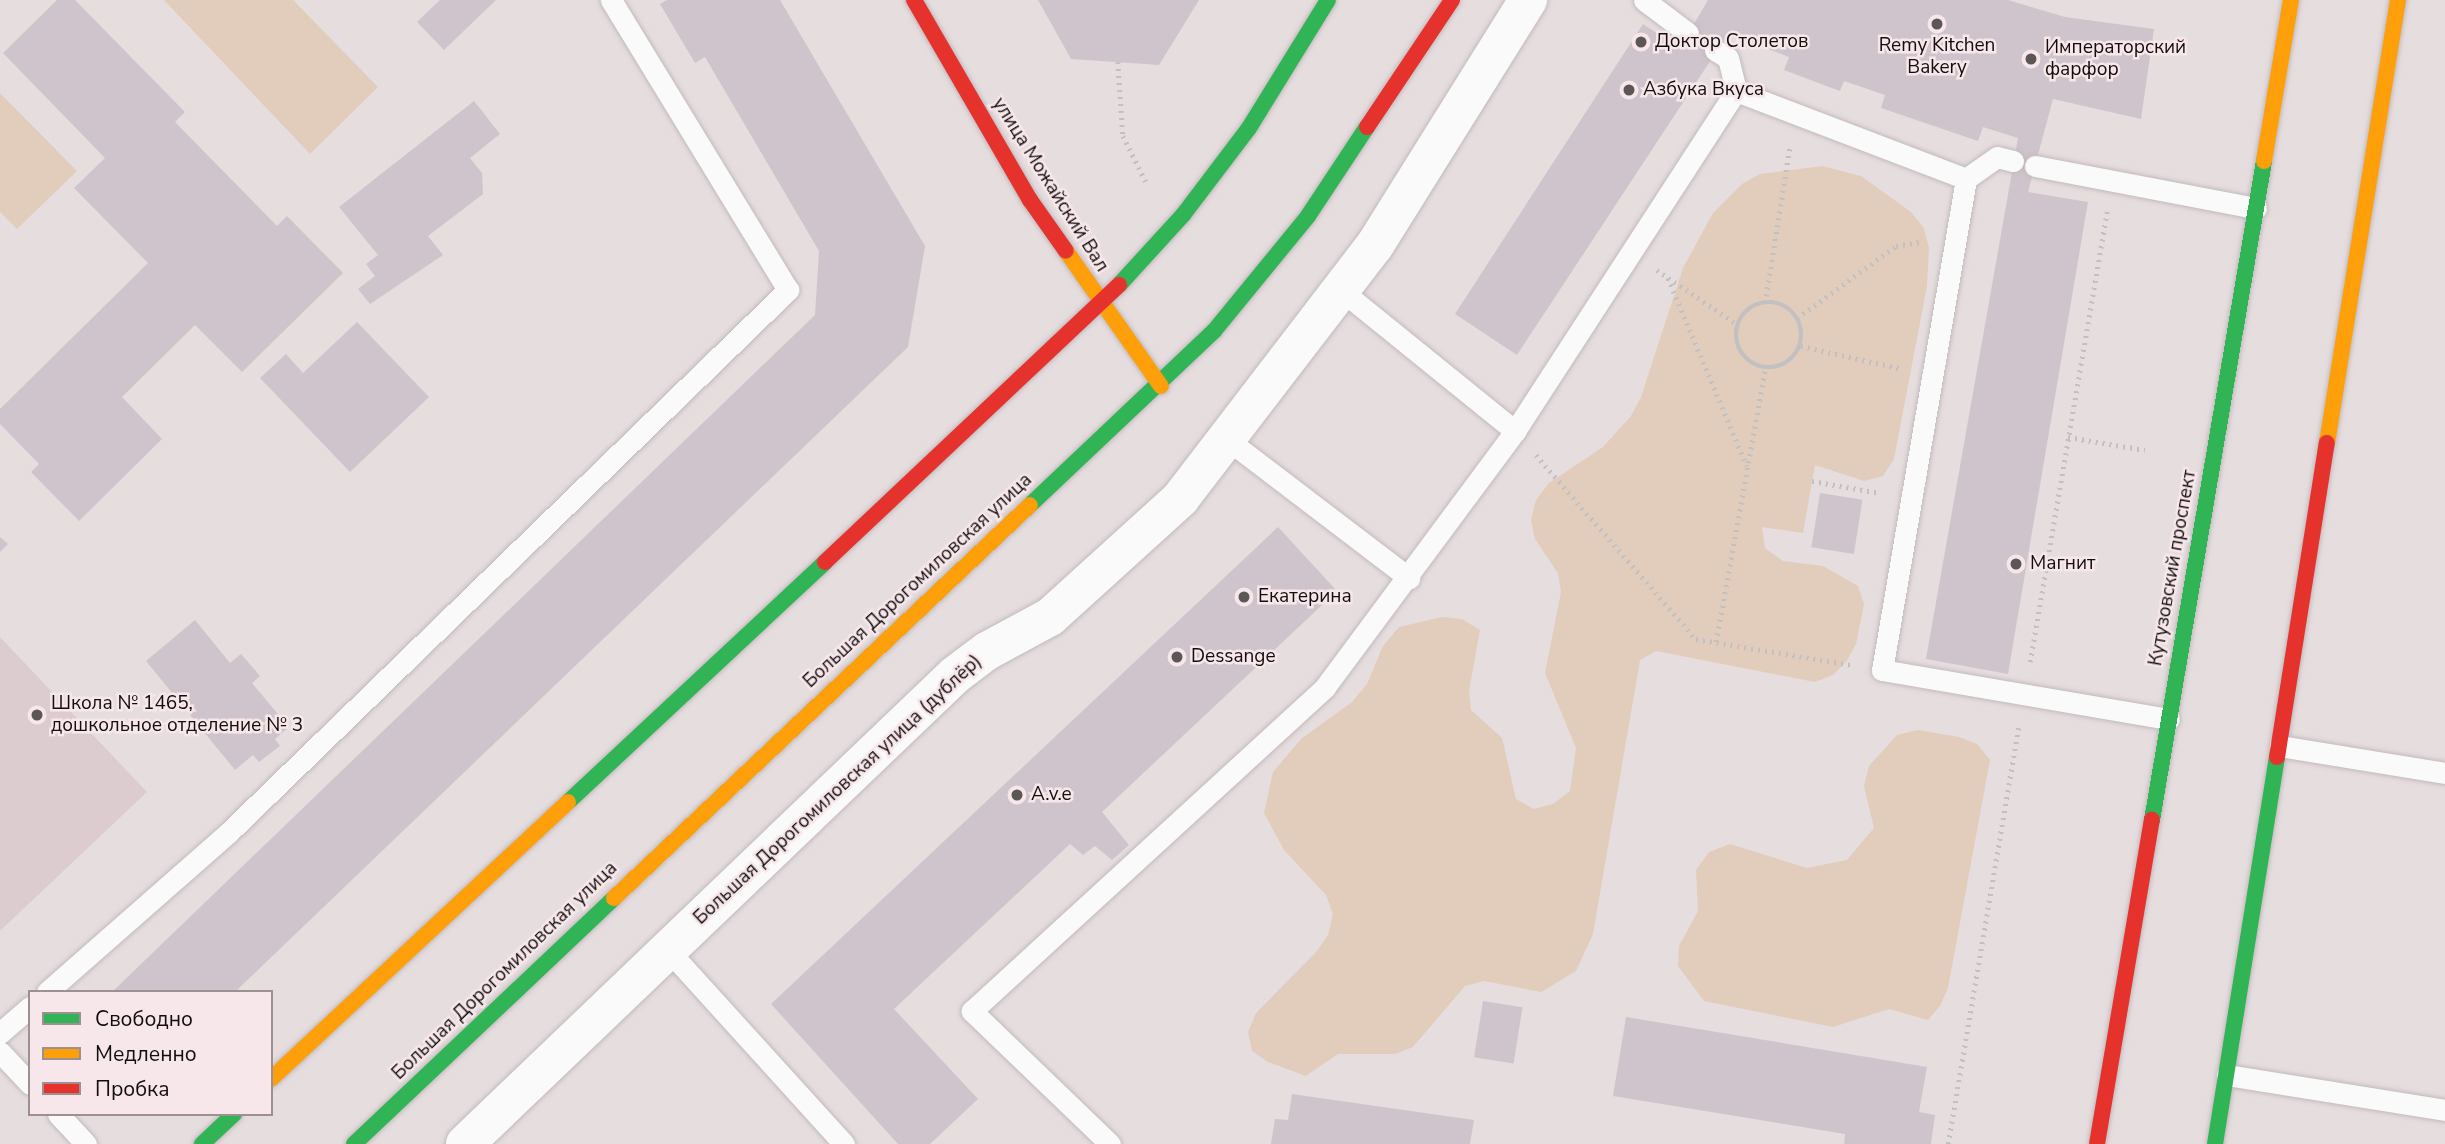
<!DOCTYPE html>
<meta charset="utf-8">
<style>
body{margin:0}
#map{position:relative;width:2445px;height:1144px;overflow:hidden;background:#e6dddf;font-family:"Nunito Sans",sans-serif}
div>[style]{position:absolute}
.built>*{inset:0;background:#ddcccf}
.green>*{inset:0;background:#e2ccbb}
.building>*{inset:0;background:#cfc4cb;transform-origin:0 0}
.path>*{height:4.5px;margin-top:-2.25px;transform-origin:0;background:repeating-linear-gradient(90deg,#c2c0c0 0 2px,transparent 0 7px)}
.path>.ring{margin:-2.25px;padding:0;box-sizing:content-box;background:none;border:4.5px solid #c2c0c0;border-radius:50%}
.roads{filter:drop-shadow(0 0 2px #c2babc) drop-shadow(0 0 2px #c2babc)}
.lane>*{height:21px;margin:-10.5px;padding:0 10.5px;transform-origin:10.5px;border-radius:10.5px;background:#fbfafa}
.street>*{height:38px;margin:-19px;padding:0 19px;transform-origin:19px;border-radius:19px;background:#fbfafa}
.fast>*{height:16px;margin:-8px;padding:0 8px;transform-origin:8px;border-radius:8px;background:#30b455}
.slow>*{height:16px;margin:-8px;padding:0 8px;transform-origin:8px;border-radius:8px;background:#ff9f0a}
.jam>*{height:16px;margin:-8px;padding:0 8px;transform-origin:8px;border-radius:8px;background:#e5322d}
.dots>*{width:19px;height:19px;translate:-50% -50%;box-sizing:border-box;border:4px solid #f7e7ea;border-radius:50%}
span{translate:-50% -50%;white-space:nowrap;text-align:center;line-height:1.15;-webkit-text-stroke:5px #f7e7ea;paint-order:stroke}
.poi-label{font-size:19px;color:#130d0e}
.left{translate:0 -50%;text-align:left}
.street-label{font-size:19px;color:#130d0e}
.legend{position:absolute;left:28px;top:990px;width:245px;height:126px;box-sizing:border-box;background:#f7e7ea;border:2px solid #9c9092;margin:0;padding:9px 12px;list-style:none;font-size:21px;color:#130d0e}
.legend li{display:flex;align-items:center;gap:14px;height:35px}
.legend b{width:35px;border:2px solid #9c9092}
</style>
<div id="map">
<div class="built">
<i style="clip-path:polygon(0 637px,147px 792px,0 931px)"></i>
</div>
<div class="green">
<i style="clip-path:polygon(164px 0,293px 0,378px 87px,310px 154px)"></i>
<i style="clip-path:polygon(0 93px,77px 171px,17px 229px,0 212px)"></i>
<i style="clip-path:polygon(1822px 166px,1861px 176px,1911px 212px,1923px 227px,1929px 247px,1927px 286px,1894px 459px,1883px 476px,1864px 481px,1815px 465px,1803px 533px,1762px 527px,1765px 548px,1783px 561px,1823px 566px,1858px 586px,1864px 604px,1856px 644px,1846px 662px,1833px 675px,1815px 682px,1656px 651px,1640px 660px,1593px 934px,1576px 971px,1541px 992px,1484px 981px,1465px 986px,1413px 1047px,1395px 1054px,1338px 1054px,1306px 1076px,1268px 1062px,1252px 1051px,1248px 1032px,1256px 1013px,1317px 951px,1328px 935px,1333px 914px,1326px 895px,1284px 850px,1264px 813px,1273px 772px,1301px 739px,1352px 702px,1367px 684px,1383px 646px,1399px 627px,1442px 617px,1462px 619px,1480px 630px,1469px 691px,1471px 710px,1502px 738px,1516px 799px,1534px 809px,1553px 804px,1570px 791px,1576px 748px,1545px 673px,1561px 592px,1558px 573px,1535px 539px,1531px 520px,1536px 500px,1549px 483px,1603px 447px,1631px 416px,1641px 397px,1683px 268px,1713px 213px,1742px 184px,1760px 174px)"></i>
<i style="clip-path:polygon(1918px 730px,1959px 737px,1977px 744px,1990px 760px,1948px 988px,1940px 1006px,1928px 1020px,1889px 1009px,1833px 1027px,1704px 1001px,1678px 966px,1679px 946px,1698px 911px,1696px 870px,1709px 852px,1730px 844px,1807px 868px,1847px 860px,1874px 828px,1864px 786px,1869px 766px,1897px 735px)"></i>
</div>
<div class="building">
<i style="clip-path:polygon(57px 0,75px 0,185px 112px,175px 122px,277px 226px,287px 216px,343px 273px,242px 372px,195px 325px,122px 397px,162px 439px,79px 521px,31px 472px,39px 464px,0 424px,0 409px,148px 263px,74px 188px,105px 158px,3px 53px)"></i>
<i style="clip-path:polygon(440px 0,496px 0,444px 50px,417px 22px)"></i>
<i style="clip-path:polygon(667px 0,780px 0,925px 246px,908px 347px,235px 992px,112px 992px,815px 315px,819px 251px,705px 57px,695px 63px,660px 4px)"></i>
<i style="clip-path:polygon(1038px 0,1199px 0,1159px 65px,1071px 59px)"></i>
<i style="clip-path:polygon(1708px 0,2008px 0,2065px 17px,2154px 29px,2141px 119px,2053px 99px,2028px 192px,2088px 202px,2008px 674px,1926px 659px,2018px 138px,1983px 127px,1978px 141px,1881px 108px,1885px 95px,1844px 81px,1840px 91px,1784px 70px,1789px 57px,1728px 34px,1517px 355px,1455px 314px,1643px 24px,1680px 48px)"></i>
<i style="clip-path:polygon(474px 101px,500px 134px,470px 158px,482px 173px,483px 194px,428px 236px,443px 255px,370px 304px,358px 289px,375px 276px,366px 264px,378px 255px,339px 207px)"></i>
<i style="clip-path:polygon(357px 322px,429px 397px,350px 472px,260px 378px,286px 354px,303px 373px)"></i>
<i style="left:1820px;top:493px;width:43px;height:55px;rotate:9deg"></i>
<i style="clip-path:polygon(1278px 527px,1337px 591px,1102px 812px,1129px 845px,1112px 860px,1095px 846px,1083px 855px,1070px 844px,894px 1009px,978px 1099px,930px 1144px,898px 1144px,771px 1004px)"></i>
<i style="clip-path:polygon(0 537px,8px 544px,0 552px)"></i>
<i style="clip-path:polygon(195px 620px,230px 663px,241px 654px,260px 676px,252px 683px,289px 727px,275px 739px,280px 746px,259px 762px,253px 755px,235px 770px,146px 661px)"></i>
<i style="left:1483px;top:1001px;width:40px;height:57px;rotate:9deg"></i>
<i style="clip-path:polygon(1626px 1017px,1927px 1067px,1919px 1112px,1935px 1115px,1931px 1144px,1844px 1144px,1845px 1134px,1613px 1096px)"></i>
<i style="clip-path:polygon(1292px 1094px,1474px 1120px,1470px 1144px,1271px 1144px,1275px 1119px,1288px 1120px)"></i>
</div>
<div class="path">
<i style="left:1118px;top:62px;width:74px;rotate:86.1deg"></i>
<i style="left:1123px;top:136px;width:51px;rotate:63.4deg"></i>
<i style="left:1657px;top:270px;width:98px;rotate:34.2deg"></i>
<i style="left:1668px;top:278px;width:204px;rotate:67.2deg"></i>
<i class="ring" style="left:1736px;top:302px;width:61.5px;height:61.5px"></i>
<i style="left:1765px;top:303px;width:160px;rotate:-81deg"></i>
<i style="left:1797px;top:318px;width:122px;rotate:-36deg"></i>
<i style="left:1896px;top:246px;width:27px;rotate:-10deg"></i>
<i style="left:1801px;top:346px;width:104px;rotate:12.8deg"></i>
<i style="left:2068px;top:437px;width:78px;rotate:9.6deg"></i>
<i style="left:1536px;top:455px;width:244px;rotate:49deg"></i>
<i style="left:1696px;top:639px;width:157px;rotate:9.5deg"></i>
<i style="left:1812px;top:481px;width:69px;rotate:10deg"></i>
<i style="left:1716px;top:642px;width:277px;rotate:-79.8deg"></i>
<i style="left:2030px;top:662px;width:457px;rotate:-80.3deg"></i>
<i style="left:1948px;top:1144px;width:424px;rotate:-80.4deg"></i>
</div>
<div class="roads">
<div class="lane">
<i style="left:1644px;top:0;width:55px;rotate:36.9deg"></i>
<i style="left:1715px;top:50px;width:15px;rotate:32deg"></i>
<i style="left:1728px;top:58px;width:34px;rotate:76deg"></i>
<i style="left:1736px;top:91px;width:246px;rotate:20.9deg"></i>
<i style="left:2013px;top:161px;width:16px;rotate:-166deg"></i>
<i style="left:1997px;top:157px;width:38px;rotate:145deg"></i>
<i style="left:1966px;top:179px;width:498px;rotate:99.7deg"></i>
<i style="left:1882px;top:670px;width:291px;rotate:9.7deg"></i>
<i style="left:2035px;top:166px;width:225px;rotate:10.8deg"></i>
<i style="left:1342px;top:291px;width:223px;rotate:39deg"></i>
<i style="left:1515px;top:431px;width:406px;rotate:-57deg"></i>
<i style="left:1228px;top:440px;width:228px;rotate:37.3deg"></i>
<i style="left:2280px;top:746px;width:167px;rotate:9.3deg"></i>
<i style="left:668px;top:950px;width:262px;rotate:47.8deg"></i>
<i style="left:47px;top:992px;width:242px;rotate:-41.3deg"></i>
<i style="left:229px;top:832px;width:779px;rotate:-44.12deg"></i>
<i style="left:788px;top:290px;width:340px;rotate:-121.4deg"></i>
<i style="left:0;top:1033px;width:40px;rotate:-41deg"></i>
<i style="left:0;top:1052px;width:44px;rotate:46.8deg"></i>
<i style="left:2227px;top:1075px;width:221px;rotate:9.1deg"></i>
<i style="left:58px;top:1114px;width:41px;rotate:47deg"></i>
<i style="left:1110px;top:1144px;width:192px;rotate:-136.1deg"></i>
<i style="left:972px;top:1011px;width:479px;rotate:-42.5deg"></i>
<i style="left:1325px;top:687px;width:319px;rotate:-53.4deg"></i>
</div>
<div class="street">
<i style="left:465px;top:1144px;width:678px;rotate:-43.75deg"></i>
<i style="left:955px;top:675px;width:40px;rotate:-37deg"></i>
<i style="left:987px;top:651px;width:72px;rotate:-28.4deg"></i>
<i style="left:1050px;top:617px;width:176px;rotate:-42.2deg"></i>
<i style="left:1180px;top:499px;width:320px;rotate:-52.5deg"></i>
<i style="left:1375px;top:245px;width:289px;rotate:-58deg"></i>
</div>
<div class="fast">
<i style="left:1119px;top:285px;width:95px;rotate:-47.6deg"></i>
<i style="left:1183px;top:215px;width:109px;rotate:-52.8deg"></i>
<i style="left:1249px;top:128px;width:150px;rotate:-58.3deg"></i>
<i style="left:1030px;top:505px;width:253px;rotate:-43.4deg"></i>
<i style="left:1214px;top:331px;width:149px;rotate:-50.7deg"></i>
<i style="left:1308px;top:216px;width:107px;rotate:-56.5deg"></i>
<i style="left:568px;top:802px;width:352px;rotate:-43deg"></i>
<i style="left:2152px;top:820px;width:668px;rotate:-80.35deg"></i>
<i style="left:202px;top:1144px;width:44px;rotate:-43.2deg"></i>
<i style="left:354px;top:1144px;width:358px;rotate:-43.4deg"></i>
<i style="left:2215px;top:1144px;width:392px;rotate:-80.9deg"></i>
</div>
<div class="slow">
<i style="left:2264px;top:161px;width:163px;rotate:-80.5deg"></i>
<i style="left:1066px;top:251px;width:165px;rotate:54.9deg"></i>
<i style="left:2327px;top:443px;width:449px;rotate:-80.9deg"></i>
<i style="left:614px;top:898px;width:572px;rotate:-43.37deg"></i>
<i style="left:271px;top:1079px;width:406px;rotate:-43deg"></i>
</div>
<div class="jam">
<i style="left:914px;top:0;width:231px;rotate:59.9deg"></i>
<i style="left:1030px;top:200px;width:62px;rotate:54.8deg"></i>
<i style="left:1367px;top:127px;width:153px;rotate:-56.2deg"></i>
<i style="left:825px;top:562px;width:404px;rotate:-43.3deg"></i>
<i style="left:2277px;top:757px;width:318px;rotate:-81deg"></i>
<i style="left:2097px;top:1144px;width:329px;rotate:-80.4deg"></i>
</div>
</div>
<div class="dots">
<i style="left:1937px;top:24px;background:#5d5657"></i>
<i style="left:1641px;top:42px;background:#5d5657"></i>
<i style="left:2031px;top:59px;background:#5d5657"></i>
<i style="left:1629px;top:90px;background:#5d5657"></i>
<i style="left:2016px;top:564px;background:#5d5657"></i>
<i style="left:1244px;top:597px;background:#5d5657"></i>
<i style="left:1177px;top:657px;background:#5d5657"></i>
<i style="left:37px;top:715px;background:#5d5657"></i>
<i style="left:1017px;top:795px;background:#5d5657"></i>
</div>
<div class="poi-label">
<span class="left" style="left:1655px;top:42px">Доктор Столетов</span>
<span style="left:1937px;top:57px">Remy Kitchen<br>Bakery</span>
<span class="left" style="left:2045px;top:59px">Императорский<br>фарфор</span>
<span class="left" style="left:1643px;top:90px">Азбука Вкуса</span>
<span class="left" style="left:2030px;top:564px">Магнит</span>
<span class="left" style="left:1258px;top:597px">Екатерина</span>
<span class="left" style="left:1191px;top:657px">Dessange</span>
<span class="left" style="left:51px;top:715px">Школа № 1465,<br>дошкольное отделение № 3</span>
<span class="left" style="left:1031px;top:795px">A.v.e</span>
</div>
<div class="street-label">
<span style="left:1050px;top:185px;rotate:58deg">улица Можайский Вал</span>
<span style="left:2173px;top:568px;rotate:-80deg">Кутузовский проспект</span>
<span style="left:918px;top:581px;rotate:-43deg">Большая Дорогомиловская улица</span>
<span style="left:838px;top:790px;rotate:-43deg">Большая Дорогомиловская улица (дублёр)</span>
<span style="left:505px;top:971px;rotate:-44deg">Большая Дорогомиловская улица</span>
</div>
<ul class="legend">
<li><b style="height:9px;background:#30b455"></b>Свободно</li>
<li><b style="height:9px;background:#ff9f0a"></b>Медленно</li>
<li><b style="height:9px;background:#e5322d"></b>Пробка</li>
</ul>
</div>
